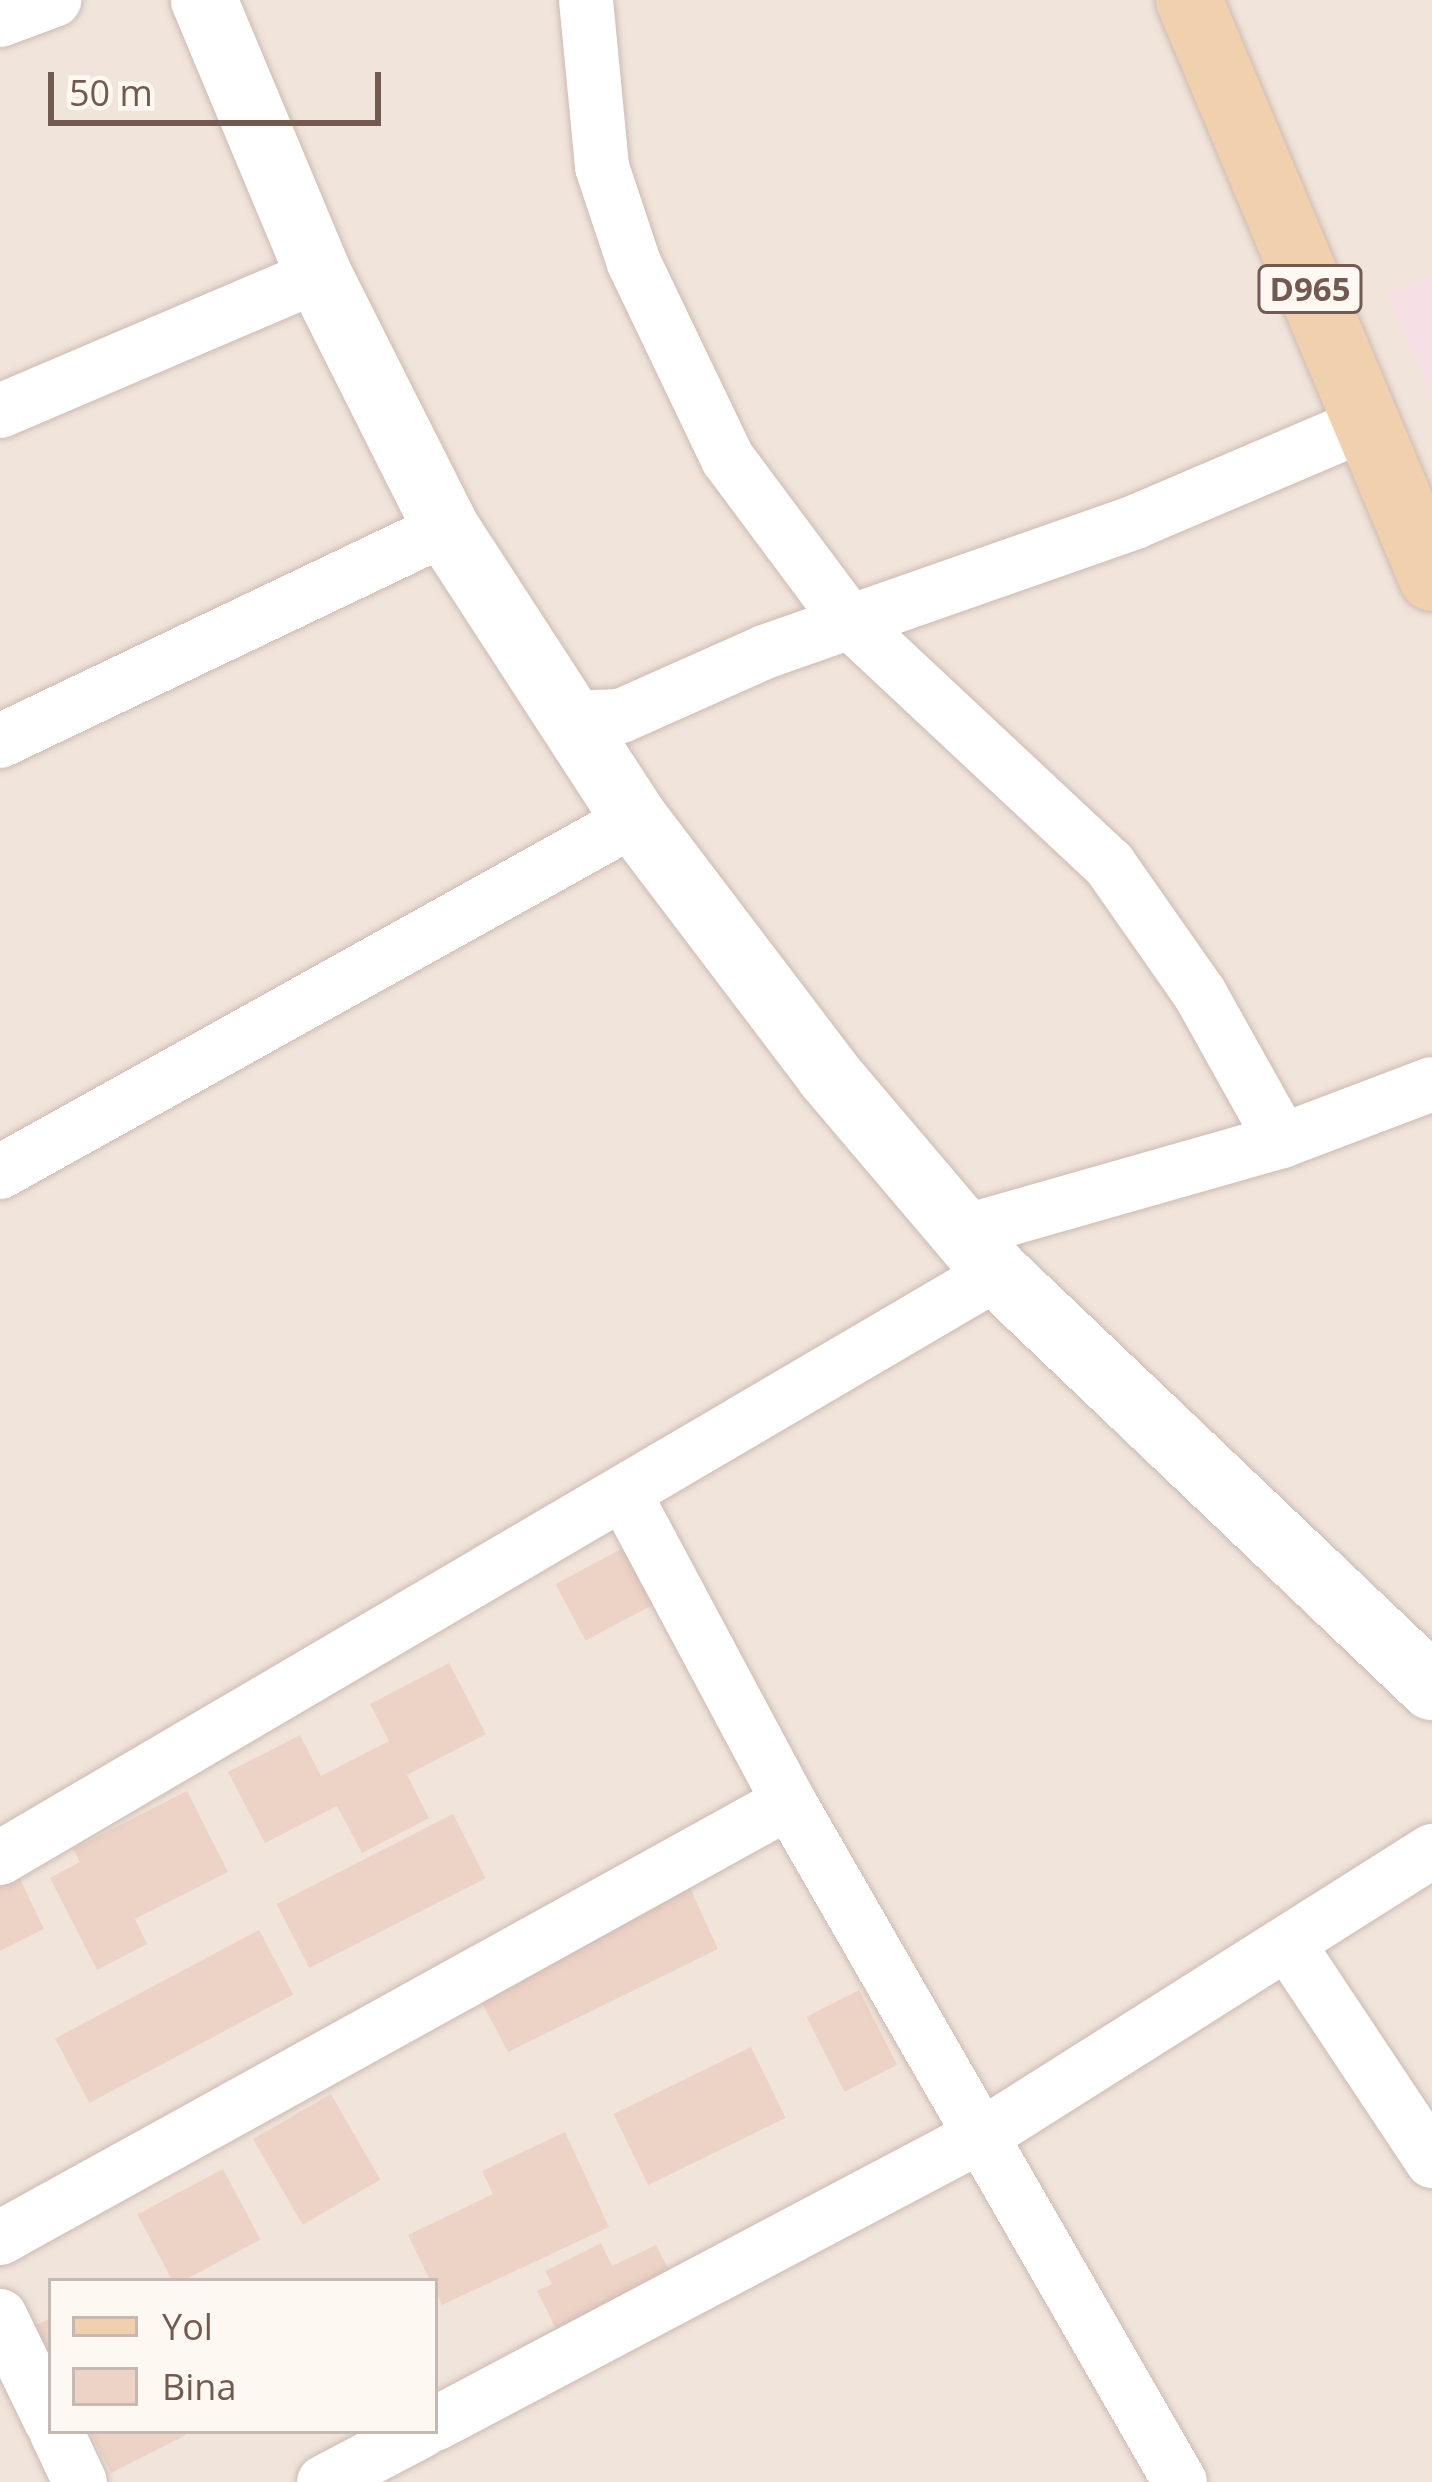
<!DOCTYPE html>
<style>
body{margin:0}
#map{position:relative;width:1432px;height:2482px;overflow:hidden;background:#faf3ec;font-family:"Open Sans",sans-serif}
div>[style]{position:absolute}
.residential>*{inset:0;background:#f1e5db}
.medical>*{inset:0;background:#f7e0e5}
.building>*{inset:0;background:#edd2c6;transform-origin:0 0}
.roads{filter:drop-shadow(0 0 3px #ccbbb2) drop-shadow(0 0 3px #ccbbb2)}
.street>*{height:54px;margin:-27px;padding:0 27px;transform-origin:27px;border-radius:27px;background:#fff}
.secondary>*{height:66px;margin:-33px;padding:0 33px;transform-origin:33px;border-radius:33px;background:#fff}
.primary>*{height:66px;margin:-33px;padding:0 33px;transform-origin:33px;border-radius:33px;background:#f1d1ad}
span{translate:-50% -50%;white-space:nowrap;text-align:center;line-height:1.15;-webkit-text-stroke:9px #fdf8f2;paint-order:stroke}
.shield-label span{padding:3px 9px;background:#fdf8f2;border:3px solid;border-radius:9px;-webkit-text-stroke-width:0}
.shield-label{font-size:33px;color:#735a51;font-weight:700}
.legend{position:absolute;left:48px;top:2278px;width:390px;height:156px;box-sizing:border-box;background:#fdf8f2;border:3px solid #c6b9b2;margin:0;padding:15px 21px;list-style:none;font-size:36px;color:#735a51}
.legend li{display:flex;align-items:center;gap:24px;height:60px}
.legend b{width:60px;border:3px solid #c6b9b2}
.scale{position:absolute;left:48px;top:72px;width:333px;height:54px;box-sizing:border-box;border:6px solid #735a51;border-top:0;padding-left:15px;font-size:36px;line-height:42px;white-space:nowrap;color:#735a51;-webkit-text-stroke:9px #fdf8f2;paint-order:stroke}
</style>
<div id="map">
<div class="residential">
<i style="clip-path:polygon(evenodd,0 0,1432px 0,1432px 2482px,0 2482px,0 0,51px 2281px,435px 2281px,435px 2431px,51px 2431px,51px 2281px)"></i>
</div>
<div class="medical">
<i style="clip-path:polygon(1432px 275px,1432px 397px,1388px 294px)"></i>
</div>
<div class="building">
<i style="left:627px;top:1546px;width:64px;height:81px;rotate:62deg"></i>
<i style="clip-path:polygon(449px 1663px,486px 1734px,407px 1775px,429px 1818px,362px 1853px,337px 1806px,265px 1843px,228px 1772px,300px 1735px,321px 1776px,389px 1741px,370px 1704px)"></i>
<i style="clip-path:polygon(187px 1791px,228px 1872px,135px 1919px,147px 1944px,97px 1970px,50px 1878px,80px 1862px,73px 1849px)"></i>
<i style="left:453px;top:1814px;width:72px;height:198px;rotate:63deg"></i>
<i style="clip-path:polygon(19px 1877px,44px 1929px,0 1951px,0 1886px)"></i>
<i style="clip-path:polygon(690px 1888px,718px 1949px,508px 2052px,482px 2003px)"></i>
<i style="left:259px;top:1930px;width:73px;height:231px;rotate:62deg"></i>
<i style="left:859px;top:1990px;width:84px;height:59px;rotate:63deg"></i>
<i style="left:751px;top:2047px;width:79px;height:153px;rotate:64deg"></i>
<i style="left:331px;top:2094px;width:99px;height:90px;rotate:60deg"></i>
<i style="clip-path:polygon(565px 2132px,609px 2227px,442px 2305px,408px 2235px,493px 2194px,482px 2171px)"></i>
<i style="left:223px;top:2169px;width:80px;height:97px;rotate:62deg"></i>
<i style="clip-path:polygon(601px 2243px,612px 2266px,656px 2245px,673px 2278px,559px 2335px,537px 2291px,552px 2284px,545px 2271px)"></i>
<i style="clip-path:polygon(51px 2318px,51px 2370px,31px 2327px)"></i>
<i style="clip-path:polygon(89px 2431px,184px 2431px,186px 2435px,111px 2473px)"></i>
</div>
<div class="roads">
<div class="street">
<i style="left:586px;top:0;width:168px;rotate:84.5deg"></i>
<i style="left:602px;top:167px;width:101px;rotate:71.6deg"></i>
<i style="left:634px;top:263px;width:217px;rotate:64.4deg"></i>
<i style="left:728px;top:459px;width:201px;rotate:53.3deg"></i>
<i style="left:848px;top:620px;width:357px;rotate:43.1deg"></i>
<i style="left:1109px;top:864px;width:159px;rotate:55deg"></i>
<i style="left:1200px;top:994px;width:168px;rotate:60.8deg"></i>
<i style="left:0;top:20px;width:58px;rotate:-20.3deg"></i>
<i style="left:0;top:411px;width:347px;rotate:-23.1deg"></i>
<i style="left:569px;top:718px;width:52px;rotate:-2.2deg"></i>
<i style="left:621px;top:716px;width:160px;rotate:-24deg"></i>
<i style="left:767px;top:651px;width:390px;rotate:-19.3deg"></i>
<i style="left:1135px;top:522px;width:252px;rotate:-23.1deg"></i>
<i style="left:0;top:741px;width:494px;rotate:-25.5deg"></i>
<i style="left:0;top:1172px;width:727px;rotate:-29.07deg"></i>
<i style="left:963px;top:1232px;width:332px;rotate:-15.9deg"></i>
<i style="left:1282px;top:1141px;width:160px;rotate:-20.8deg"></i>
<i style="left:625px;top:1495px;width:348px;rotate:61.9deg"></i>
<i style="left:789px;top:1802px;width:784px;rotate:60.1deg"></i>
<i style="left:0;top:1858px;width:1156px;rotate:-30.4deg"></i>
<i style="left:1290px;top:1947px;width:257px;rotate:56.4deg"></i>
<i style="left:0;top:2238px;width:901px;rotate:-28.92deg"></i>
<i style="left:0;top:2316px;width:117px;rotate:64.1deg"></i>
<i style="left:435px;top:2424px;width:623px;rotate:-27.84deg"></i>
<i style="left:986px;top:2133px;width:528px;rotate:-32.3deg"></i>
<i style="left:56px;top:2431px;width:56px;rotate:64.8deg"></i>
<i style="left:324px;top:2482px;width:110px;rotate:-27.7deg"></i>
</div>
<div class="secondary">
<i style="left:204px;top:0;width:298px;rotate:67.3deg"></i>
<i style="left:319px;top:275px;width:283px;rotate:63.3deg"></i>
<i style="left:446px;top:528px;width:347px;rotate:57deg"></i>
<i style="left:635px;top:819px;width:321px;rotate:52.8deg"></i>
<i style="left:829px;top:1075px;width:260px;rotate:49.7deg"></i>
<i style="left:997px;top:1273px;width:601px;rotate:43.58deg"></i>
</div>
<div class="primary">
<i style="left:1189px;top:0;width:627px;rotate:67.2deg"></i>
</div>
</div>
<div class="shield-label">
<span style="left:1310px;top:289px">D965</span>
</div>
<ul class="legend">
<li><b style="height:15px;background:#f1d1ad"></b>Yol</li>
<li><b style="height:33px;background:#edd2c6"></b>Bina</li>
</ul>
<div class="scale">50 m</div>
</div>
